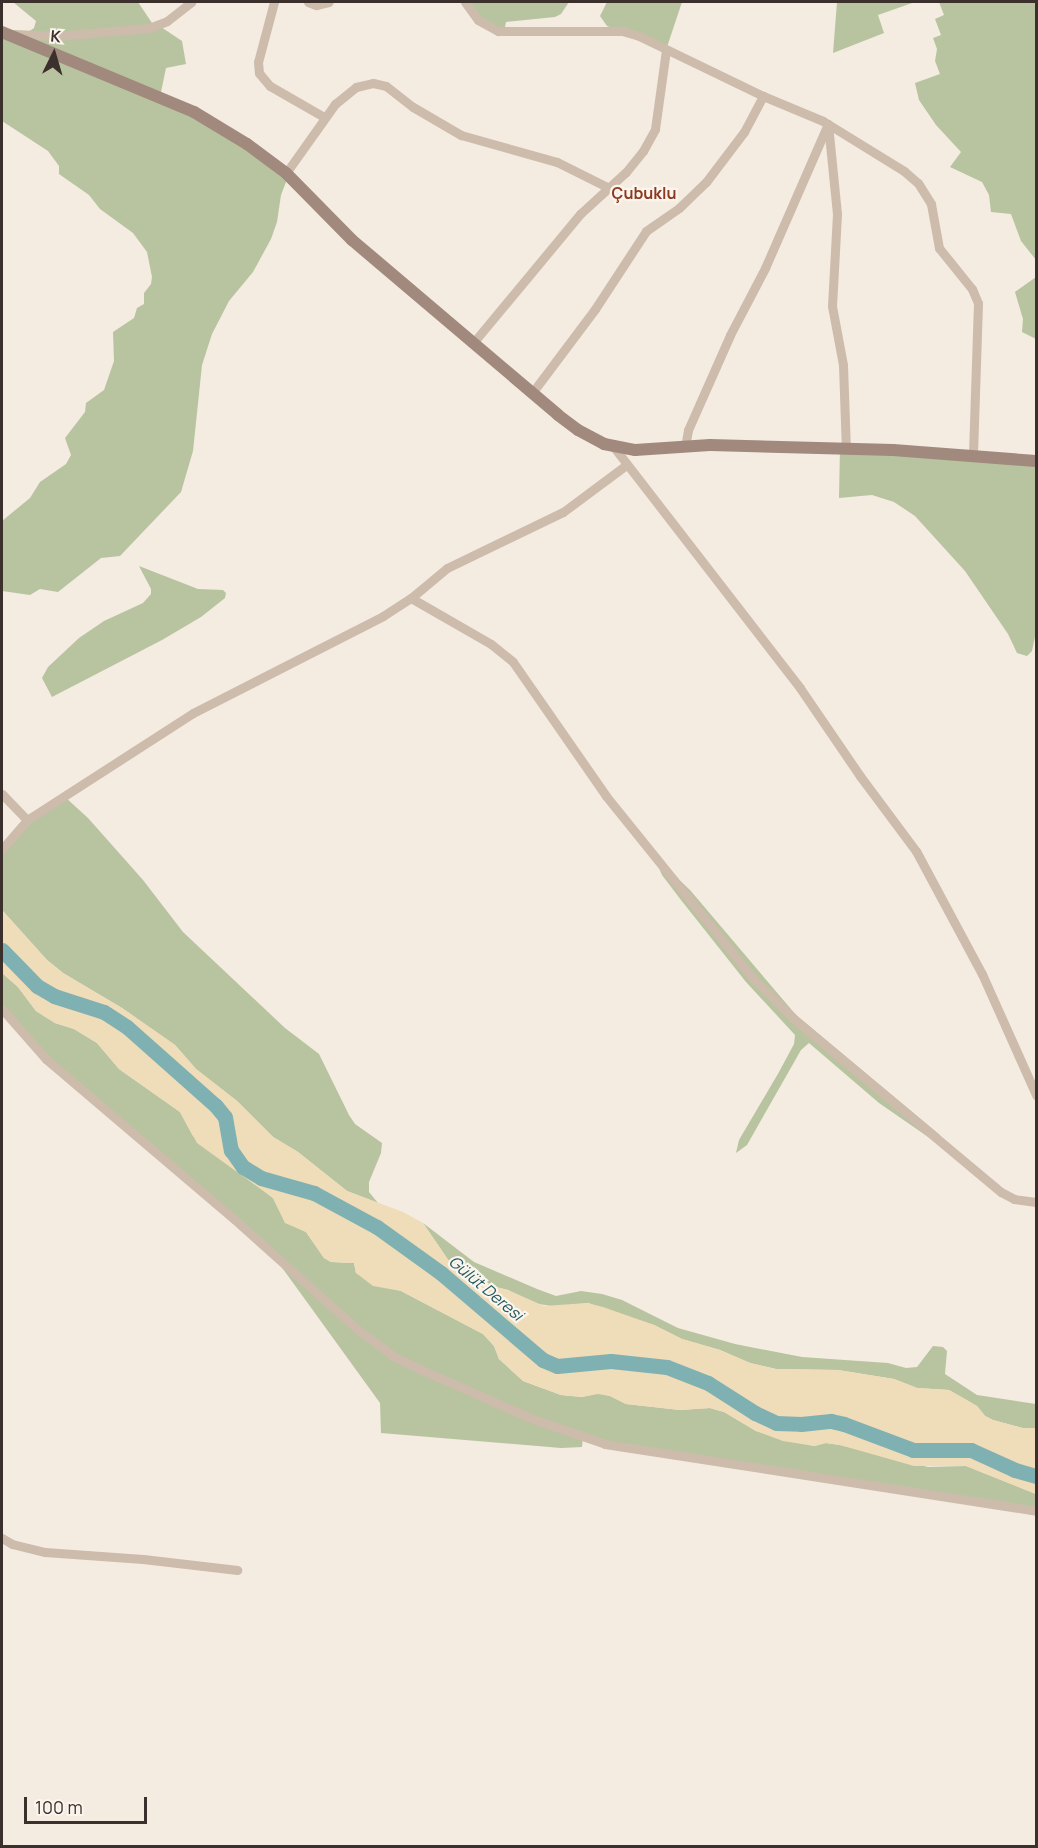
<!DOCTYPE html>
<meta charset="utf-8">
<style>
body{margin:0}
#map{position:relative;width:1038px;height:1848px;overflow:hidden;background:#f4ebe1;font-family:Manrope,sans-serif}
div>[style]{position:absolute}
.green>*{inset:0;background:#b8c4a0}
.sand>*{inset:0;background:#efdcb8}
.river>*{height:15px;margin:-7.5px;padding:0 7.5px;transform-origin:7.5px;border-radius:7.5px;background:#7fb0b2}
.street>*{height:9px;margin:-4.5px;padding:0 4.5px;transform-origin:4.5px;border-radius:4.5px;background:#cdbbac}
.secondary>*{height:12px;margin:-6px;padding:0 6px;transform-origin:6px;border-radius:6px;background:#a18a7d}
span{translate:-50% -50%;white-space:nowrap;text-align:center;line-height:1.15;-webkit-text-stroke:4.5px #fbf5ee;paint-order:stroke}
.neighbourhood-label{font-size:16px;color:#8c3b22;font-weight:700}
.water-label{font-size:16px;color:#1f5a5e;font-style:italic}
.frame{position:absolute;inset:0;border:3px solid #3b302b;pointer-events:none}
.north{position:absolute;left:24px;top:24px;width:60px;height:60px;-webkit-text-stroke:4px #fbf5ee;paint-order:stroke;rotate:5deg;font-size:16px;font-weight:700;line-height:24px;text-align:center;color:#3b302b}
.north::after{content:'';display:block;margin:auto;width:21px;height:27px;background:#3b302b;clip-path:polygon(50% 0,100% 100%,50% 72%,0 100%)}
.scale{position:absolute;left:24px;top:1797px;width:123px;height:27px;box-sizing:border-box;border:3px solid #3b302b;border-top:0;padding-left:8px;font-size:18px;line-height:21px;white-space:nowrap;color:#3b302b;-webkit-text-stroke:4px #fbf5ee;paint-order:stroke}
</style>
<div id="map">
<div class="green">
<i style="clip-path:polygon(13px 2px,138px 2px,154px 26px,158px 25px,182px 41px,186px 64px,166px 68px,160px 97px,292px 178px,286px 182px,281px 195px,277px 222px,271px 239px,253px 272px,229px 301px,212px 334px,202px 365px,193px 451px,181px 492px,120px 556px,101px 558px,58px 592px,40px 589px,30px 595px,2px 591px,2px 521px,30px 498px,40px 482px,66px 464px,71px 455px,65px 438px,85px 412px,86px 403px,104px 390px,114px 361px,113px 332px,134px 318px,137px 308px,144px 304px,144px 293px,151px 284px,152px 277px,147px 252px,133px 233px,100px 209px,89px 195px,59px 174px,59px 166px,48px 151px,2px 121px,2px 32px,28px 32px,34px 28px,36px 21px)"></i>
<i style="clip-path:polygon(465px 2px,569px 2px,561px 14px,555px 17px,506px 22px,504px 32px,492px 30px)"></i>
<i style="clip-path:polygon(607px 2px,682px 2px,666px 50px,607px 26px,600px 16px)"></i>
<i style="clip-path:polygon(837px 2px,915px 2px,878px 15px,884px 33px,833px 53px)"></i>
<i style="clip-path:polygon(939px 2px,1036px 2px,1036px 260px,1021px 241px,1011px 214px,991px 212px,989px 195px,982px 182px,950px 167px,961px 152px,936px 125px,919px 100px,915px 83px,940px 74px,935px 61px,937px 49px,933px 38px,941px 35px,935px 19px,944px 15px)"></i>
<i style="clip-path:polygon(1036px 277px,1036px 339px,1022px 332px,1023px 319px,1015px 292px)"></i>
<i style="clip-path:polygon(840px 448px,1036px 461px,1036px 632px,1032px 651px,1027px 656px,1017px 653px,1008px 634px,965px 571px,915px 516px,894px 502px,872px 495px,839px 498px)"></i>
<i style="clip-path:polygon(139px 566px,198px 589px,223px 590px,226px 593px,225px 598px,201px 617px,162px 640px,52px 697px,42px 678px,48px 667px,79px 638px,104px 621px,143px 603px,151px 594px,151px 589px)"></i>
<i style="clip-path:polygon(65px 797px,88px 818px,143px 880px,183px 932px,285px 1028px,319px 1054px,349px 1115px,355px 1124px,382px 1143px,381px 1153px,369px 1182px,369px 1192px,378px 1203px,347px 1191px,298px 1152px,273px 1137px,237px 1101px,196px 1069px,175px 1045px,122px 1008px,63px 973px,47px 960px,2px 910px,2px 849px,10px 837px)"></i>
<i style="clip-path:polygon(654px 856px,690px 890px,796px 1015px,940px 1135px,934px 1141px,879px 1103px,809px 1043px,801px 1050px,747px 1145px,736px 1153px,739px 1140px,779px 1072px,794px 1044px,795px 1035px,746px 982px,681px 900px,662px 875px)"></i>
<i style="clip-path:polygon(2px 973px,18px 987px,36px 1011px,55px 1023px,74px 1029px,97px 1043px,119px 1069px,180px 1112px,193px 1136px,273px 1198px,285px 1222px,306px 1232px,324px 1258px,331px 1262px,354px 1263px,356px 1273px,401px 1291px,483px 1334px,494px 1346px,499px 1359px,523px 1381px,561px 1395px,582px 1397px,598px 1393px,610px 1396px,626px 1404px,680px 1410px,710px 1408px,724px 1412px,756px 1431px,814px 1446px,826px 1443px,840px 1445px,928px 1467px,966px 1466px,1036px 1494px,1036px 1511px,583px 1437px,582px 1447px,561px 1448px,381px 1433px,380px 1403px,270px 1251px,46px 1059px,2px 1009px)"></i>
<i style="clip-path:polygon(423px 1223px,474px 1262px,537px 1289px,556px 1296px,581px 1291px,602px 1294px,622px 1300px,678px 1328px,735px 1344px,802px 1357px,888px 1363px,906px 1368px,917px 1367px,933px 1346px,943px 1347px,947px 1351px,945px 1374px,977px 1395px,1036px 1404px,1036px 1428px,1023px 1428px,993px 1420px,985px 1416px,977px 1406px,949px 1390px,917px 1388px,894px 1379px,838px 1370px,776px 1369px,750px 1363px,720px 1350px,682px 1339px,654px 1325px,588px 1303px,557px 1307px,533px 1303px,508px 1290px,468px 1280px,451px 1264px)"></i>
</div>
<div class="sand">
<i style="clip-path:polygon(2px 910px,47px 960px,63px 973px,122px 1008px,175px 1045px,196px 1069px,237px 1101px,273px 1137px,298px 1152px,347px 1191px,403px 1212px,423px 1223px,451px 1264px,468px 1280px,508px 1290px,544px 1306px,587px 1303px,603px 1307px,654px 1325px,682px 1339px,720px 1350px,750px 1363px,776px 1369px,838px 1370px,894px 1379px,917px 1388px,949px 1390px,977px 1406px,985px 1416px,993px 1420px,1022px 1428px,1036px 1428px,1036px 1494px,966px 1466px,914px 1466px,840px 1445px,826px 1443px,814px 1446px,783px 1441px,756px 1431px,724px 1412px,710px 1408px,680px 1410px,626px 1404px,610px 1396px,598px 1394px,582px 1397px,561px 1395px,523px 1381px,499px 1359px,494px 1346px,483px 1334px,401px 1291px,373px 1286px,356px 1273px,354px 1263px,331px 1262px,324px 1258px,306px 1232px,285px 1223px,273px 1198px,197px 1143px,180px 1112px,119px 1069px,97px 1043px,74px 1029px,55px 1023px,36px 1011px,18px 987px,2px 973px)"></i>
</div>
<div class="river">
<i style="left:2px;top:950px;width:50px;rotate:45.8deg"></i>
<i style="left:37px;top:986px;width:20px;rotate:30deg"></i>
<i style="left:54px;top:996px;width:52px;rotate:17.7deg"></i>
<i style="left:104px;top:1012px;width:27px;rotate:33deg"></i>
<i style="left:127px;top:1027px;width:119px;rotate:41.6deg"></i>
<i style="left:216px;top:1106px;width:14px;rotate:51deg"></i>
<i style="left:225px;top:1117px;width:34px;rotate:80deg"></i>
<i style="left:231px;top:1150px;width:21px;rotate:55deg"></i>
<i style="left:243px;top:1167px;width:21px;rotate:31deg"></i>
<i style="left:261px;top:1178px;width:55px;rotate:15.8deg"></i>
<i style="left:314px;top:1193px;width:72px;rotate:28.4deg"></i>
<i style="left:377px;top:1227px;width:79px;rotate:35.7deg"></i>
<i style="left:441px;top:1273px;width:134px;rotate:40.5deg"></i>
<i style="left:543px;top:1360px;width:15px;rotate:23deg"></i>
<i style="left:557px;top:1366px;width:54px;rotate:-5.3deg"></i>
<i style="left:611px;top:1361px;width:56px;rotate:6.1deg"></i>
<i style="left:667px;top:1367px;width:44px;rotate:21.3deg"></i>
<i style="left:708px;top:1383px;width:56px;rotate:32.6deg"></i>
<i style="left:755px;top:1413px;width:23px;rotate:25deg"></i>
<i style="left:776px;top:1423px;width:25px;rotate:2deg"></i>
<i style="left:801px;top:1424px;width:30px;rotate:-6deg"></i>
<i style="left:831px;top:1421px;width:13px;rotate:13deg"></i>
<i style="left:844px;top:1424px;width:74px;rotate:20.6deg"></i>
<i style="left:913px;top:1450px;width:58px"></i>
<i style="left:971px;top:1450px;width:48px;rotate:24.4deg"></i>
<i style="left:1015px;top:1470px;width:22px;rotate:16deg"></i>
</div>
<div class="street">
<i style="left:274px;top:2px;width:62px;rotate:104.9deg"></i>
<i style="left:258px;top:62px;width:11px;rotate:85deg"></i>
<i style="left:259px;top:73px;width:17px;rotate:50deg"></i>
<i style="left:270px;top:86px;width:62px;rotate:29.9deg"></i>
<i style="left:308px;top:2px;width:9px;rotate:21deg"></i>
<i style="left:316px;top:5px;width:13px;rotate:-13deg"></i>
<i style="left:465px;top:2px;width:22px;rotate:54deg"></i>
<i style="left:478px;top:20px;width:23px;rotate:29deg"></i>
<i style="left:498px;top:31px;width:124px"></i>
<i style="left:622px;top:31px;width:18px;rotate:16deg"></i>
<i style="left:639px;top:36px;width:138px;rotate:25.8deg"></i>
<i style="left:763px;top:96px;width:65px;rotate:22.6deg"></i>
<i style="left:823px;top:121px;width:95px;rotate:31.7deg"></i>
<i style="left:904px;top:171px;width:18px;rotate:41deg"></i>
<i style="left:918px;top:183px;width:25px;rotate:58deg"></i>
<i style="left:931px;top:204px;width:45px;rotate:79.7deg"></i>
<i style="left:939px;top:248px;width:53px;rotate:51.2deg"></i>
<i style="left:972px;top:289px;width:15px;rotate:67deg"></i>
<i style="left:978px;top:303px;width:153px;rotate:91.9deg"></i>
<i style="left:14px;top:34px;width:43px;rotate:2.7deg"></i>
<i style="left:57px;top:36px;width:92px;rotate:-5deg"></i>
<i style="left:149px;top:28px;width:19px;rotate:-21deg"></i>
<i style="left:167px;top:21px;width:31px;rotate:-38deg"></i>
<i style="left:828px;top:124px;width:90px;rotate:84.3deg"></i>
<i style="left:837px;top:214px;width:92px;rotate:93.1deg"></i>
<i style="left:832px;top:306px;width:60px;rotate:79.4deg"></i>
<i style="left:843px;top:365px;width:84px;rotate:88deg"></i>
<i style="left:286px;top:173px;width:85px;rotate:-54.6deg"></i>
<i style="left:335px;top:104px;width:27px;rotate:-39deg"></i>
<i style="left:356px;top:87px;width:17px;rotate:-13deg"></i>
<i style="left:373px;top:83px;width:13px;rotate:13deg"></i>
<i style="left:386px;top:86px;width:34px;rotate:38deg"></i>
<i style="left:413px;top:107px;width:56px;rotate:30.3deg"></i>
<i style="left:461px;top:135px;width:100px;rotate:15.7deg"></i>
<i style="left:557px;top:162px;width:56px;rotate:26.6deg"></i>
<i style="left:473px;top:343px;width:168px;rotate:-50.3deg"></i>
<i style="left:580px;top:214px;width:62px;rotate:-42.4deg"></i>
<i style="left:626px;top:172px;width:27px;rotate:-51deg"></i>
<i style="left:643px;top:151px;width:25px;rotate:-61deg"></i>
<i style="left:655px;top:129px;width:80px;rotate:-82.1deg"></i>
<i style="left:532px;top:393px;width:105px;rotate:-53.1deg"></i>
<i style="left:595px;top:309px;width:93px;rotate:-56.8deg"></i>
<i style="left:646px;top:231px;width:40px;rotate:-34.9deg"></i>
<i style="left:679px;top:208px;width:37px;rotate:-44deg"></i>
<i style="left:706px;top:182px;width:63px;rotate:-52.8deg"></i>
<i style="left:744px;top:132px;width:41px;rotate:-62.2deg"></i>
<i style="left:613px;top:446px;width:306px;rotate:52.3deg"></i>
<i style="left:800px;top:688px;width:107px;rotate:55.7deg"></i>
<i style="left:860px;top:776px;width:94px;rotate:53.3deg"></i>
<i style="left:916px;top:851px;width:140px;rotate:61.8deg"></i>
<i style="left:982px;top:974px;width:133px;rotate:65.9deg"></i>
<i style="left:685px;top:447px;width:17px;rotate:-80deg"></i>
<i style="left:688px;top:430px;width:104px;rotate:-66.1deg"></i>
<i style="left:730px;top:335px;width:76px;rotate:-62.4deg"></i>
<i style="left:765px;top:268px;width:157px;rotate:-66.4deg"></i>
<i style="left:411px;top:598px;width:92px;rotate:29.9deg"></i>
<i style="left:491px;top:644px;width:28px;rotate:39deg"></i>
<i style="left:513px;top:662px;width:163px;rotate:55.2deg"></i>
<i style="left:606px;top:796px;width:234px;rotate:51.1deg"></i>
<i style="left:753px;top:978px;width:58px;rotate:45deg"></i>
<i style="left:794px;top:1019px;width:270px;rotate:39.9deg"></i>
<i style="left:1001px;top:1192px;width:15px;rotate:28deg"></i>
<i style="left:1014px;top:1199px;width:22px;rotate:8deg"></i>
<i style="left:2px;top:794px;width:36px;rotate:46deg"></i>
<i style="left:2px;top:849px;width:38px;rotate:-49deg"></i>
<i style="left:27px;top:820px;width:197px;rotate:-32.8deg"></i>
<i style="left:193px;top:713px;width:213px;rotate:-27deg"></i>
<i style="left:383px;top:616px;width:33px;rotate:-33deg"></i>
<i style="left:411px;top:598px;width:47px;rotate:-39.8deg"></i>
<i style="left:447px;top:568px;width:129px;rotate:-25.8deg"></i>
<i style="left:563px;top:512px;width:79px;rotate:-36.7deg"></i>
<i style="left:2px;top:1009px;width:67px;rotate:48.7deg"></i>
<i style="left:46px;top:1059px;width:247px;rotate:40.4deg"></i>
<i style="left:234px;top:1219px;width:165px;rotate:41.8deg"></i>
<i style="left:357px;top:1329px;width:47px;rotate:36.4deg"></i>
<i style="left:395px;top:1357px;width:30px;rotate:26deg"></i>
<i style="left:422px;top:1370px;width:121px;rotate:23.8deg"></i>
<i style="left:533px;top:1419px;width:76px;rotate:19.1deg"></i>
<i style="left:605px;top:1444px;width:436px;rotate:8.8deg"></i>
<i style="left:2px;top:1538px;width:12px;rotate:31deg"></i>
<i style="left:12px;top:1544px;width:34px;rotate:14deg"></i>
<i style="left:45px;top:1552px;width:98px;rotate:4.1deg"></i>
<i style="left:143px;top:1559px;width:95px;rotate:6.7deg"></i>
</div>
<div class="secondary">
<i style="left:2px;top:32px;width:208px;rotate:22.6deg"></i>
<i style="left:194px;top:112px;width:62px;rotate:31.1deg"></i>
<i style="left:247px;top:144px;width:49px;rotate:36.6deg"></i>
<i style="left:286px;top:173px;width:94px;rotate:45.4deg"></i>
<i style="left:352px;top:240px;width:270px;rotate:40.3deg"></i>
<i style="left:558px;top:415px;width:25px;rotate:37deg"></i>
<i style="left:578px;top:430px;width:30px;rotate:28deg"></i>
<i style="left:604px;top:444px;width:32px;rotate:11deg"></i>
<i style="left:635px;top:450px;width:75px;rotate:-3.8deg"></i>
<i style="left:710px;top:445px;width:183px;rotate:1.6deg"></i>
<i style="left:893px;top:450px;width:143px;rotate:4.4deg"></i>
</div>
<div class="neighbourhood-label">
<span style="left:644px;top:193px">Çubuklu</span>
</div>
<div class="water-label">
<span style="left:486px;top:1288px;rotate:40deg">Gülüt Deresi</span>
</div>
<div class="frame"></div>
<div class="north">K</div>
<div class="scale">100 m</div>
</div>
